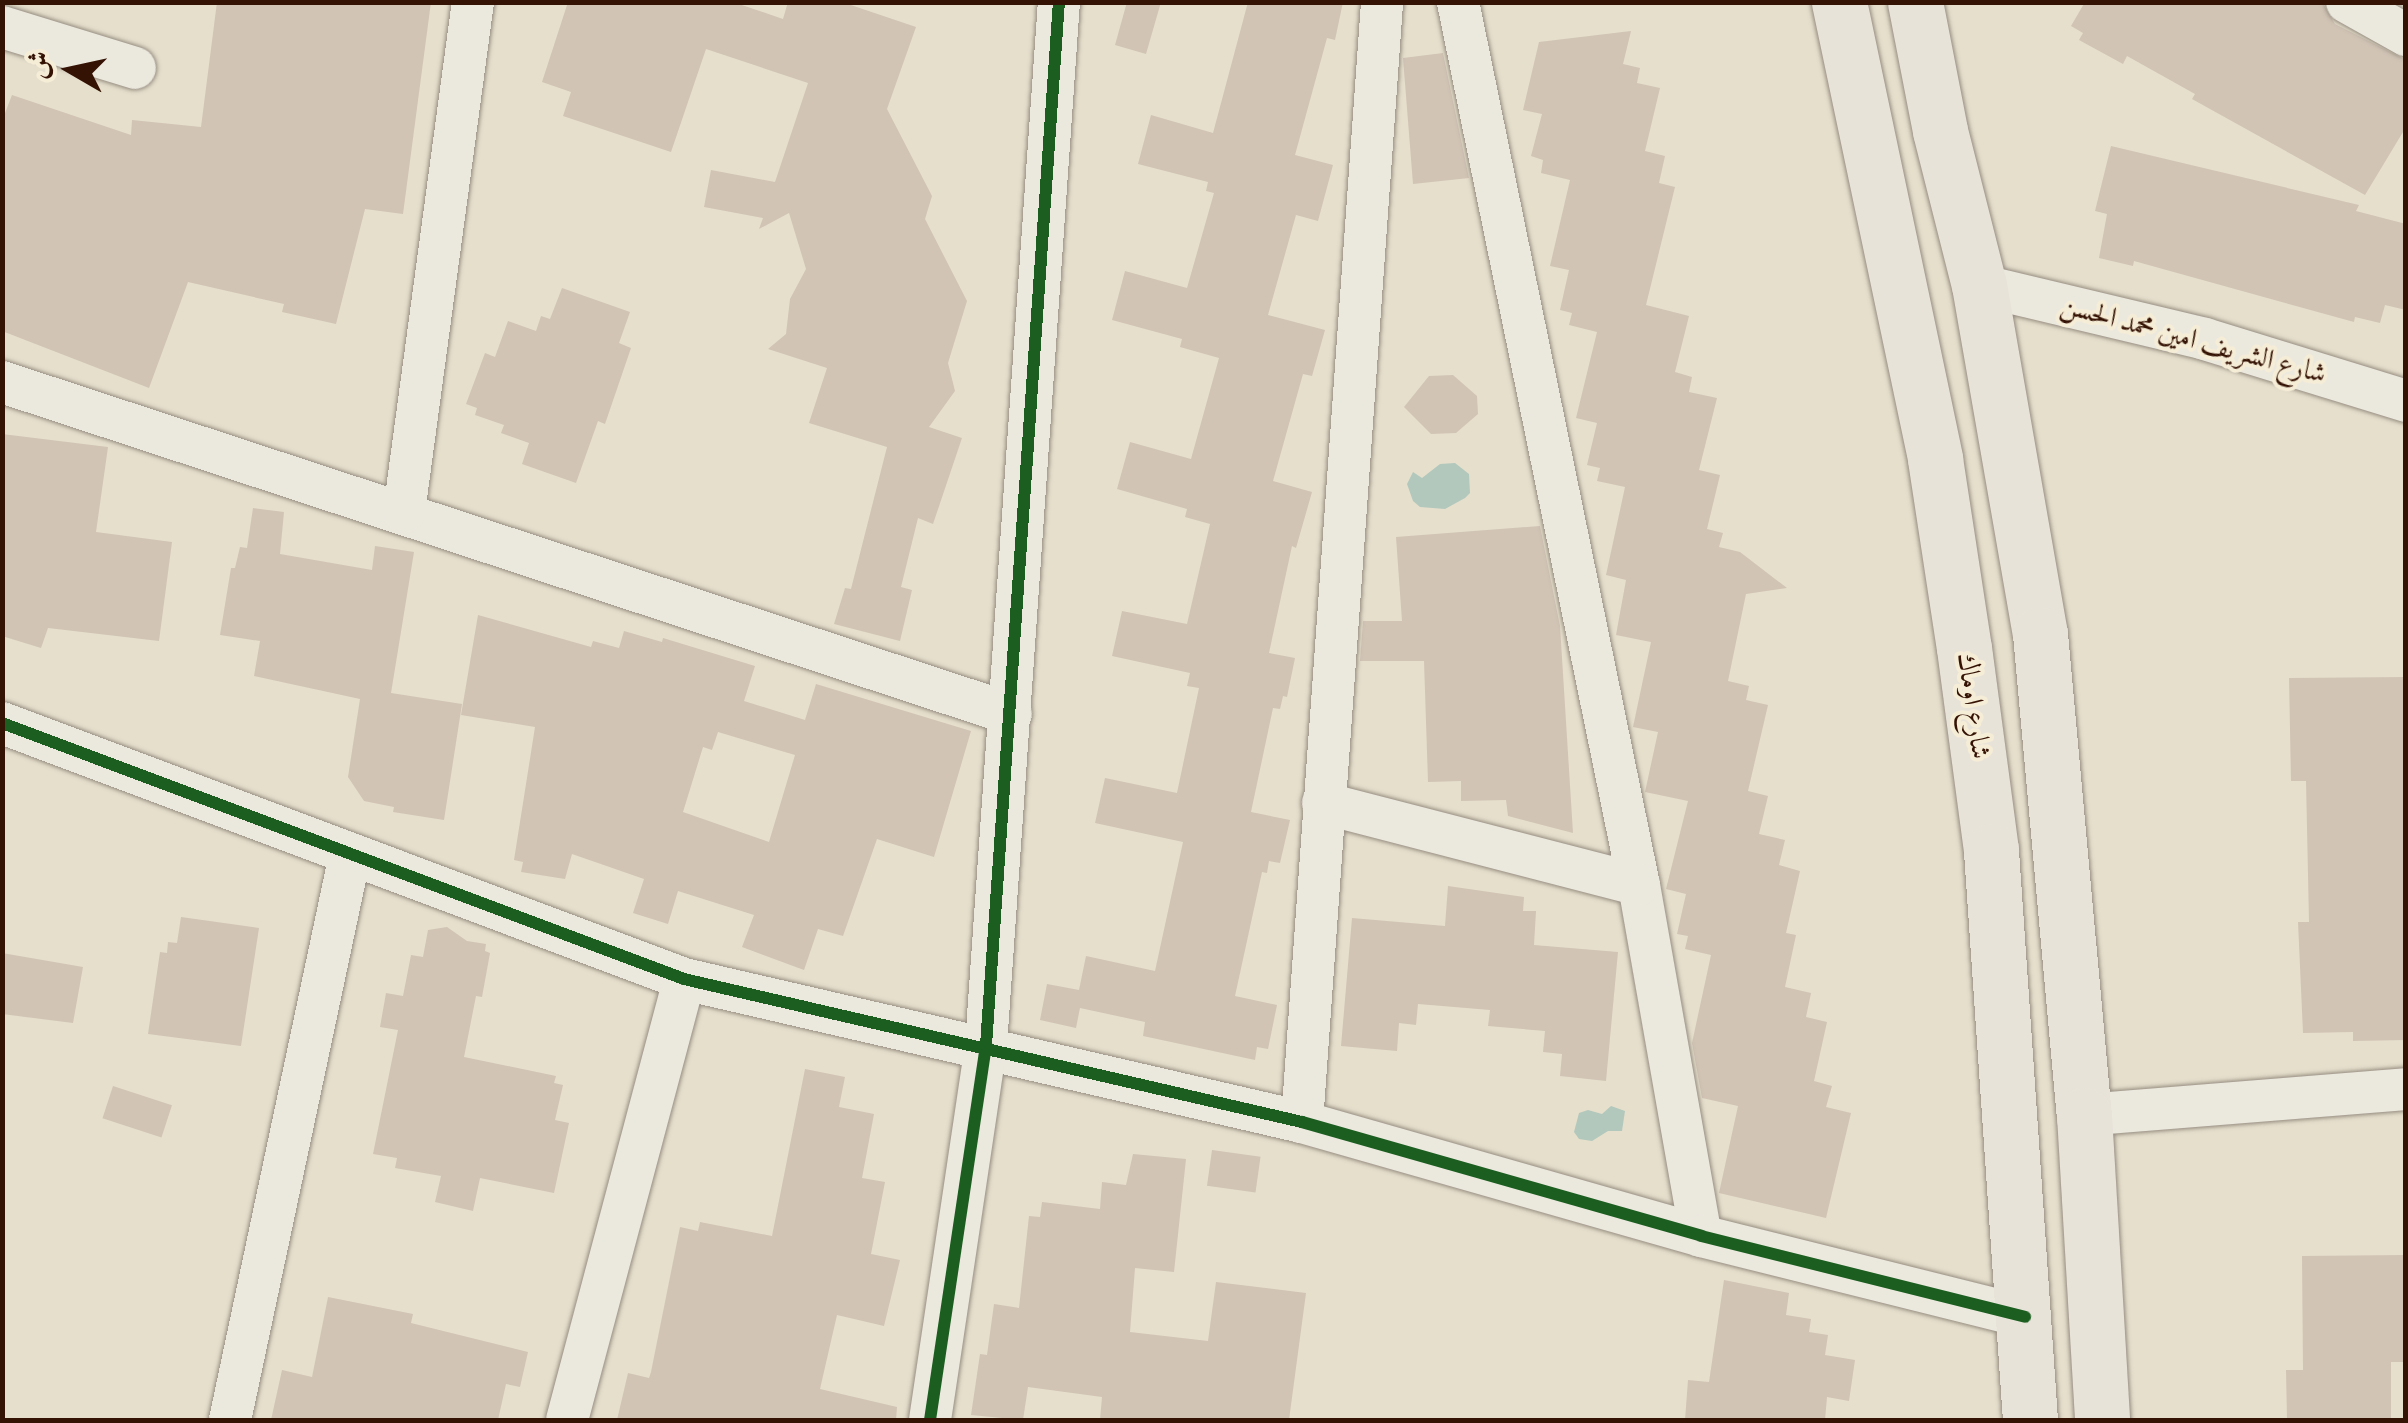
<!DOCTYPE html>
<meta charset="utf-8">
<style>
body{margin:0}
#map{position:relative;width:2408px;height:1423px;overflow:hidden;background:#e6dfcc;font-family:Vollkorn,Amiri,serif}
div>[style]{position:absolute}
.water>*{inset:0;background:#b2c8bc}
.building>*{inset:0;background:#d1c4b5;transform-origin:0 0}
.roads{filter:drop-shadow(0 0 2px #968d81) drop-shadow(0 0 2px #968d81)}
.minor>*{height:42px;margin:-21px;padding:0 21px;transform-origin:21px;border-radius:21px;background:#ebe8de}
.primary>*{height:55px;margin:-27.5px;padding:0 27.5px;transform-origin:27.5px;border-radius:27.5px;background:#e8e3d9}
.cycleway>*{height:12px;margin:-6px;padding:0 6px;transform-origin:6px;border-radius:6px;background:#1b5e20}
span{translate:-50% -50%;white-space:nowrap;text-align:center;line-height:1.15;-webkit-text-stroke:8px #f6edd7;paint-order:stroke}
.street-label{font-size:28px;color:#351304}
.frame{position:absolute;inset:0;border:5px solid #351304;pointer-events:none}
.north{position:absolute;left:20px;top:20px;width:100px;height:100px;-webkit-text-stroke:8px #f6edd7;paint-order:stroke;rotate:279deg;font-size:28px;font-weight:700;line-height:40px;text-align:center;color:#351304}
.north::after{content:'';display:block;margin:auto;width:35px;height:45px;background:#351304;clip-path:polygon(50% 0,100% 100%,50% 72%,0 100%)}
</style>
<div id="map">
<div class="water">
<i style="clip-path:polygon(1455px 463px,1469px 474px,1470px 493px,1465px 498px,1445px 509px,1420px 507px,1413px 501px,1407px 484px,1413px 472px,1422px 478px,1440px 464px)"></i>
<i style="clip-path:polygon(1611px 1106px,1625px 1111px,1622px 1131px,1608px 1131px,1592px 1141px,1579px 1139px,1574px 1132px,1579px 1113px,1588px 1110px,1602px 1114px)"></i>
</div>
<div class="building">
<i style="clip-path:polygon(217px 2px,431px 2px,403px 214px,365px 209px,336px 324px,282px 312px,284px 304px,188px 282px,149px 388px,2px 331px,2px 121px,12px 95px,131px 135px,132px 120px,201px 127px)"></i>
<i style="clip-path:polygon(568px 2px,733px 2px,783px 19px,788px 2px,842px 2px,916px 27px,887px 109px,932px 196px,925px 219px,967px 301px,948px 363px,955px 391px,929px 427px,962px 438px,933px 524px,918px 518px,901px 587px,912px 590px,900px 641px,834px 624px,845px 588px,851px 589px,887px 447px,809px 423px,827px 368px,768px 349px,786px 334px,790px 299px,806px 269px,789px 213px,759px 229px,763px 218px,704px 207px,711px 170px,775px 182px,808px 83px,706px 49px,671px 152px,563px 116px,571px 92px,542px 82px)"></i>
<i style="clip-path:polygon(1127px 2px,1161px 2px,1146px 54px,1115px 45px)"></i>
<i style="clip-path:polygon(1248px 2px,1343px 2px,1335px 40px,1327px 38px,1295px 155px,1333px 165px,1318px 221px,1296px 215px,1268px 315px,1325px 330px,1312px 376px,1303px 374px,1273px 481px,1312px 492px,1296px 548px,1292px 546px,1269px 653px,1295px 658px,1287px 697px,1283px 696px,1280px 709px,1273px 708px,1251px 812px,1290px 820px,1280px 863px,1269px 861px,1267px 873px,1262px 872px,1235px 996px,1277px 1005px,1268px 1049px,1257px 1047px,1255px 1060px,1143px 1036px,1145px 1022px,1080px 1008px,1076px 1028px,1040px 1020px,1047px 984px,1079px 990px,1086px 956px,1155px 971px,1183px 842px,1095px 823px,1105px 778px,1177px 793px,1199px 688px,1187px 686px,1190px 673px,1112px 656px,1122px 611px,1187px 624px,1210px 524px,1185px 517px,1187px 509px,1117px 489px,1130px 442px,1191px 459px,1219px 358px,1180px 347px,1182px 339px,1112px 320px,1125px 271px,1187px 288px,1214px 193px,1206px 191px,1208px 182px,1138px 164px,1151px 115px,1213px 133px)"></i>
<i style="clip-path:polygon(2085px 2px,2322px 2px,2335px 24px,2406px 60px,2406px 127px,2365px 195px,2192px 99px,2195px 94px,2127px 56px,2123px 64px,2079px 40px,2083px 33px,2071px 26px)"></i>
<i style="clip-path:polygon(1631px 31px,1623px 64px,1640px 68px,1637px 83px,1660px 88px,1645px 151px,1665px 156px,1659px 183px,1675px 187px,1646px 305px,1689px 316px,1675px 372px,1692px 377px,1689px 392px,1717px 398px,1699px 470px,1720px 475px,1707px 529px,1723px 533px,1719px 547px,1740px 552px,1787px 588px,1746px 594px,1728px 681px,1749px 686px,1746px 700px,1768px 705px,1748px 791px,1768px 796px,1759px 834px,1785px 840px,1779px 865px,1800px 871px,1786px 933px,1796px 935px,1785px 987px,1811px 993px,1806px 1017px,1827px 1022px,1814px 1081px,1832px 1086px,1826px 1107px,1851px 1113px,1826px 1218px,1719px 1193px,1738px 1106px,1702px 1098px,1692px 1043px,1711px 955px,1685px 949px,1688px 936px,1677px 934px,1686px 894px,1666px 889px,1688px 801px,1645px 792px,1658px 732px,1633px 727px,1651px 642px,1616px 635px,1626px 580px,1606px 575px,1625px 487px,1597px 481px,1600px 468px,1587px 465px,1597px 423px,1576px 418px,1597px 332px,1569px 325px,1572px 313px,1560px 310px,1569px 270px,1550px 266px,1570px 180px,1541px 173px,1543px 160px,1531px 156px,1542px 114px,1523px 110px,1539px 42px)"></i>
<i style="clip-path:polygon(1443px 53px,1469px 178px,1413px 184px,1403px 58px)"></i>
<i style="clip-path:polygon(2111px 146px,2359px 205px,2356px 211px,2406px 224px,2406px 310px,2385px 305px,2380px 323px,2355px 317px,2354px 322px,2134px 261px,2133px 266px,2099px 258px,2107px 214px,2095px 211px)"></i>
<i style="clip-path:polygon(562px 288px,630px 312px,619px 343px,631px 348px,605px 424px,598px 421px,576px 483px,522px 464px,529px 443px,501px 433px,504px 425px,475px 415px,477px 408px,466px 404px,485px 353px,495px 357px,508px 321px,536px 331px,541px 316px,550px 319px)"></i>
<i style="clip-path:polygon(1453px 375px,1477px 396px,1478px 414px,1456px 433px,1431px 434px,1404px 407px,1429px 376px)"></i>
<i style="clip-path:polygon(2px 434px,108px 447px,96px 532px,172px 542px,159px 641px,48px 628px,41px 648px,2px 636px)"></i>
<i style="clip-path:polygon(253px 508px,284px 512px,280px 554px,372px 570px,375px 546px,414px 552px,391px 693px,462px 704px,444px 820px,393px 812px,394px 807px,364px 801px,348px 777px,360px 699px,254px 676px,260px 641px,220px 635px,231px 568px,235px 568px,240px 547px,247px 548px)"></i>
<i style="clip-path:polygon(1540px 526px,1560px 626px,1573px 833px,1508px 816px,1506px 800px,1461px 801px,1461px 781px,1428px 782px,1424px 661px,1360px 661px,1363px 621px,1402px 621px,1396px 537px)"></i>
<i style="clip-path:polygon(evenodd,478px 615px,591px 647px,593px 641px,619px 648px,624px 631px,662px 642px,663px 638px,755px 666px,744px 701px,805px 720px,816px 684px,971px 731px,934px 857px,877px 839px,843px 936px,818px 929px,804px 970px,742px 947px,754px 915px,678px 891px,668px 924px,633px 913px,644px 879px,572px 854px,565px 879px,521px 872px,523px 862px,514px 860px,535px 727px,461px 715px,478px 615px,718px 732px,795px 755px,769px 842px,683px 812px,703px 747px,712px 750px,718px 732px)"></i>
<i style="clip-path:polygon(2406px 677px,2406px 1040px,2353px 1041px,2353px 1032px,2303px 1033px,2298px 922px,2309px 922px,2306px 781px,2291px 781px,2289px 678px)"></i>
<i style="clip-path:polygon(1448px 886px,1524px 897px,1523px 911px,1536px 911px,1534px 945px,1618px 952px,1606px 1081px,1560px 1076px,1562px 1054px,1543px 1052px,1545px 1031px,1488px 1026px,1490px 1010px,1418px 1004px,1416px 1025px,1399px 1023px,1397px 1051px,1341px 1046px,1352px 918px,1445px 926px)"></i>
<i style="clip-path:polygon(181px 917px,259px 928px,241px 1046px,148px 1034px,160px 952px,167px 953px,168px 942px,177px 943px)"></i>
<i style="clip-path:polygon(447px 927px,467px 941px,486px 944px,485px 951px,490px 953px,482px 997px,476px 996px,464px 1057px,556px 1076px,554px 1083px,563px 1085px,555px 1120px,569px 1123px,554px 1193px,480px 1178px,473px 1211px,435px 1202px,441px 1176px,395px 1168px,397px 1158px,373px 1154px,398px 1030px,380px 1027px,386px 993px,403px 996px,411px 955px,423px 957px,428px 930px)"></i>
<i style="clip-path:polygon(2px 953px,83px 967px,73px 1023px,2px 1014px)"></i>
<i style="clip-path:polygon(805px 1069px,845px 1077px,839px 1107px,874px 1114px,862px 1178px,885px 1182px,871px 1254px,900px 1260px,884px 1326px,837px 1315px,820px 1389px,897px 1407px,896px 1420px,617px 1420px,628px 1373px,649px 1378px,651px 1372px,680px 1227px,698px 1231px,700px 1222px,772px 1236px)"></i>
<i style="left:113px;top:1086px;width:62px;height:34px;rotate:18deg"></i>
<i style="left:1212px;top:1150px;width:49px;height:36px;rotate:8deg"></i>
<i style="clip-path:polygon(1133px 1154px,1186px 1159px,1174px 1272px,1135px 1268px,1130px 1332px,1208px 1341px,1216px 1282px,1306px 1293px,1289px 1420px,1100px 1420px,1102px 1397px,1028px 1387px,1023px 1420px,971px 1415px,980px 1354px,987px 1355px,994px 1304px,1019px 1308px,1029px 1216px,1040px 1217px,1042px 1202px,1100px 1209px,1102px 1182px,1126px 1185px)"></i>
<i style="clip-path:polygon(2405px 1255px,2406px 1362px,2391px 1362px,2391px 1420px,2287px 1420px,2286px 1370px,2303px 1370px,2302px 1256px)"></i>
<i style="clip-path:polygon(1724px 1280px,1789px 1293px,1786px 1315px,1811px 1319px,1809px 1332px,1828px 1335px,1825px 1355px,1855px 1360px,1849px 1401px,1827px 1397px,1825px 1420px,1685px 1420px,1688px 1380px,1709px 1382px)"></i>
<i style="clip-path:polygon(328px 1297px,413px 1314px,411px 1323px,528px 1352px,520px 1387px,506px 1384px,498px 1420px,271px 1420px,282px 1370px,312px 1377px)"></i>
</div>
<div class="roads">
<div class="minor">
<i style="left:1458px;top:2px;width:901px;rotate:78.42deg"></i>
<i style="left:1639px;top:885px;width:356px;rotate:80deg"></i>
<i style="left:2347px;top:2px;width:68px;rotate:29.2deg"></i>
<i style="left:2px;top:27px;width:139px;rotate:17.1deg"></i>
<i style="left:1979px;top:285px;width:232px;rotate:13.4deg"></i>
<i style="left:2205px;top:339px;width:210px;rotate:17.1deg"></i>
<i style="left:2px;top:382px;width:1062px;rotate:18.21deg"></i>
<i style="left:404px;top:512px;width:515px;rotate:-82.3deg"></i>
<i style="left:2px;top:723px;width:728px;rotate:20.57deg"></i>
<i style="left:684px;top:979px;width:634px;rotate:13.03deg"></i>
<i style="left:1302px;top:1122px;width:415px;rotate:15.9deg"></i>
<i style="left:1701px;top:1236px;width:334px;rotate:14deg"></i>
<i style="left:1323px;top:803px;width:326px;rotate:14.5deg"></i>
<i style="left:2084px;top:1115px;width:323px;rotate:-4.6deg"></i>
<i style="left:1302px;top:1122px;width:1123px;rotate:-85.91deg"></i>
<i style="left:230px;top:1420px;width:578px;rotate:-78.01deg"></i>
<i style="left:567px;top:1420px;width:456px;rotate:-75.1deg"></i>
<i style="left:930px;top:1420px;width:379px;rotate:-81.5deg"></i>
<i style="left:986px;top:1045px;width:1046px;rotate:-86deg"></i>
</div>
<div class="primary">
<i style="left:1839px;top:2px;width:467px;rotate:78.1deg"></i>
<i style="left:1935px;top:459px;width:191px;rotate:81.3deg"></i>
<i style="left:1964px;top:648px;width:205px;rotate:82.4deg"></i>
<i style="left:1991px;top:851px;width:570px;rotate:86.08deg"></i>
<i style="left:1915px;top:2px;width:131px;rotate:79deg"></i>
<i style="left:1940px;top:131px;width:159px;rotate:75.8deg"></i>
<i style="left:1979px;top:285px;width:354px;rotate:80.1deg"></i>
<i style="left:2040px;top:634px;width:483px;rotate:84.8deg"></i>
<i style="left:2084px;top:1115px;width:306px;rotate:86.6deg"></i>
</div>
</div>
<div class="cycleway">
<i style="left:2px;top:723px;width:728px;rotate:20.57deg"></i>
<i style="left:684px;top:979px;width:634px;rotate:13.03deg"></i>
<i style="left:1302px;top:1122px;width:415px;rotate:15.9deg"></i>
<i style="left:1701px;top:1236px;width:334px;rotate:14deg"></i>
<i style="left:930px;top:1420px;width:379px;rotate:-81.5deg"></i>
<i style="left:986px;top:1045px;width:1046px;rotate:-86deg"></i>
</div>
<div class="street-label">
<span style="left:2193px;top:341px;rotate:15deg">شارع الشريف امين محمد الحسن</span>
<span style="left:1972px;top:706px;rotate:82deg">شارع اوماك</span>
</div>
<div class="frame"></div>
<div class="north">ش</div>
</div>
